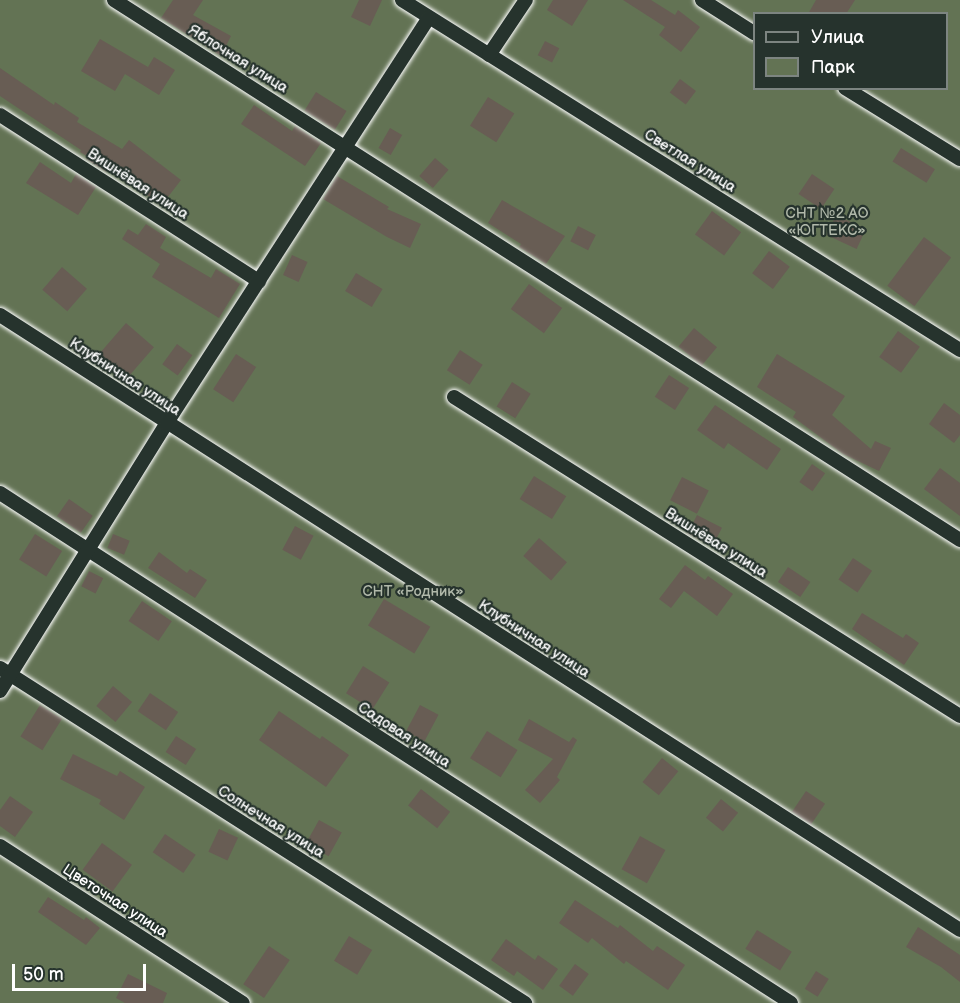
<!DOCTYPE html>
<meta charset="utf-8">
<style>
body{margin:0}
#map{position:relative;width:960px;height:1003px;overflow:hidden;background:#26332d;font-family:"Balsamiq Sans",sans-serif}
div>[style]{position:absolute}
.green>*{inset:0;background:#637354}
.building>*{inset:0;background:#685d54;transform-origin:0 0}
.roads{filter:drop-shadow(0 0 2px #fff) drop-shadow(0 0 2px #fff)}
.street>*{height:14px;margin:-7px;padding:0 7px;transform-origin:7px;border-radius:7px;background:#26332d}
span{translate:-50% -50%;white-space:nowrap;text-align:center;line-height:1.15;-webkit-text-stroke:4.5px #26332d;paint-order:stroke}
.street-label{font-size:15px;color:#fff}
.park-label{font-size:15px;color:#b1b9aa}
.legend{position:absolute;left:753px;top:12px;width:195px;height:78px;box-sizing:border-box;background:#26332d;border:2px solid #7d8581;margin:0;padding:8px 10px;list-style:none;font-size:18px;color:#fff}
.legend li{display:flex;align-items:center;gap:12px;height:30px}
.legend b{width:30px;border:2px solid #7d8581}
.scale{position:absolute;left:12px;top:964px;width:134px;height:27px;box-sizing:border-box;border:3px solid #fff;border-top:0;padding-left:8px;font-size:18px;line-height:21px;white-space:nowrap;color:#fff;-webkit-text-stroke:4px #26332d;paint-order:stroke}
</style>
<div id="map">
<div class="green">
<i style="clip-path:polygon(evenodd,0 0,960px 0,960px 1003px,0 1003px,0 0,754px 14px,946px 14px,946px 88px,754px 88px,754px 14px)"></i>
</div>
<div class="building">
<i style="clip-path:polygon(173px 0,203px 0,193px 15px,231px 36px,221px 56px,161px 18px)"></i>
<i style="clip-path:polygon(359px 0,382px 0,370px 26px,351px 17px)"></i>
<i style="clip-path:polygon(553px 0,588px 0,572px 26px,547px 10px)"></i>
<i style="clip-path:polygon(623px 0,651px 0,675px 15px,678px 10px,700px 27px,681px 52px,659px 35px,665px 27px)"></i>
<i style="clip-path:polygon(816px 0,855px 0,846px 14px,808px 14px)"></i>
<i style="clip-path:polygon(100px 39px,148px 67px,154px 57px,175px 70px,159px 95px,125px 74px,115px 91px,81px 71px)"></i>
<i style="left:545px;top:41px;width:16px;height:16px;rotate:27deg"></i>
<i style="clip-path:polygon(0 68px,54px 105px,55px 102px,79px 118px,77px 122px,122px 149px,129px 140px,181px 180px,161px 206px,110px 166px,106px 172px,86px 159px,88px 157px,80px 152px,81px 150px,0 96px)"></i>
<i style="left:680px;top:79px;width:20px;height:17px;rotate:37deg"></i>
<i style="left:316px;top:92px;width:36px;height:22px;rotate:32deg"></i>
<i style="left:488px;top:97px;width:31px;height:34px;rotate:32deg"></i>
<i style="clip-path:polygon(254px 105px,292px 131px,295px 126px,321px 143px,305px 166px,241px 124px)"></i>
<i style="left:390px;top:128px;width:14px;height:23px;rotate:30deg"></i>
<i style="left:901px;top:148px;width:40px;height:16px;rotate:32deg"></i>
<i style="left:435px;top:158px;width:18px;height:24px;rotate:41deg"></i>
<i style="clip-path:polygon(40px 162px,71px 183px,76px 174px,96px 187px,78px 215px,26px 183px)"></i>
<i style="left:812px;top:174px;width:27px;height:24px;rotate:34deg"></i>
<i style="clip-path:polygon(337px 176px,389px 207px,387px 209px,421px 224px,410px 248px,387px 237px,323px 199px)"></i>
<i style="clip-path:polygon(502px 200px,565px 236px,546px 264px,519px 247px,521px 244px,488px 223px)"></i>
<i style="left:712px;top:211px;width:36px;height:29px;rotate:36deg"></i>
<i style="left:836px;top:215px;width:33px;height:22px;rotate:25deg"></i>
<i style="clip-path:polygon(146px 224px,166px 237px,160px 248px,211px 278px,216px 269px,240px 284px,219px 318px,152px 277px,160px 264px,122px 239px,128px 229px,138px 235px)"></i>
<i style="left:578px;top:226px;width:20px;height:17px;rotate:27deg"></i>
<i style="left:924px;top:237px;width:34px;height:61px;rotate:37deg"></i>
<i style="left:769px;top:251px;width:26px;height:28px;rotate:37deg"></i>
<i style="left:292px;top:255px;width:17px;height:22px;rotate:24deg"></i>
<i style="left:62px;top:267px;width:33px;height:30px;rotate:41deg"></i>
<i style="left:356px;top:273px;width:31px;height:21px;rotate:31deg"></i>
<i style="left:529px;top:284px;width:41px;height:31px;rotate:36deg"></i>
<i style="left:126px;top:323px;width:37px;height:43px;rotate:41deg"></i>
<i style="left:694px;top:328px;width:30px;height:24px;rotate:40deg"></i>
<i style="left:898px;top:331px;width:27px;height:32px;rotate:36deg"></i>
<i style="left:177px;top:344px;width:19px;height:25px;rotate:36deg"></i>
<i style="left:460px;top:350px;width:27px;height:24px;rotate:33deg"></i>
<i style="left:236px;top:354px;width:24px;height:42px;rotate:33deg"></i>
<i style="clip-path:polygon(777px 354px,845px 396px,832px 415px,871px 449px,875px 441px,891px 448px,879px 471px,843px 454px,793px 417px,796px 412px,757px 387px)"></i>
<i style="left:669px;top:375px;width:24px;height:26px;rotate:33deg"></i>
<i style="left:512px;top:382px;width:22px;height:29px;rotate:32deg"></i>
<i style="clip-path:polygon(944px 403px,960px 415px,960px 435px,954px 443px,929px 424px)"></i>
<i style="clip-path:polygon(715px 405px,781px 449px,767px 470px,728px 443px,724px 449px,697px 430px)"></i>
<i style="left:812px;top:464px;width:16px;height:22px;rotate:35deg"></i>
<i style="clip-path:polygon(940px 468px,960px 483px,960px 516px,924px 489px)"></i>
<i style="left:534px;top:476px;width:38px;height:27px;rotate:32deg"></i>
<i style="left:682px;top:477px;width:30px;height:26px;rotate:27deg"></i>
<i style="left:69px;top:499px;width:29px;height:21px;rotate:35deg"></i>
<i style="left:697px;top:515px;width:28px;height:21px;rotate:27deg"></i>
<i style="left:295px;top:526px;width:21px;height:27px;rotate:28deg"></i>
<i style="left:35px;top:534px;width:32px;height:30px;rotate:32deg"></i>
<i style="left:113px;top:534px;width:18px;height:15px;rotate:22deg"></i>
<i style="left:539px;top:538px;width:37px;height:24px;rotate:41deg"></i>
<i style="clip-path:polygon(159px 552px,187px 573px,190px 569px,207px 580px,195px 598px,148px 568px)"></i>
<i style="left:853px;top:558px;width:23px;height:26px;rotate:34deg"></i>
<i style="clip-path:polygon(685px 565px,705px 580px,708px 576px,733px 594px,717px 616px,684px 591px,671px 608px,659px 599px)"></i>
<i style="left:788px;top:567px;width:27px;height:18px;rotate:34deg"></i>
<i style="left:89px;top:571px;width:16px;height:17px;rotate:27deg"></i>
<i style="left:384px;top:599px;width:54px;height:31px;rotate:31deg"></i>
<i style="left:142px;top:601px;width:36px;height:24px;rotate:34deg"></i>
<i style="clip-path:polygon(862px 613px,903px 638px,906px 634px,919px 643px,904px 665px,852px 629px)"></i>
<i style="left:363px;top:666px;width:31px;height:32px;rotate:32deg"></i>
<i style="left:113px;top:686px;width:25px;height:26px;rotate:40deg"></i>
<i style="left:150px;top:693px;width:34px;height:22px;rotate:34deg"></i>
<i style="left:40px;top:705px;width:26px;height:37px;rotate:32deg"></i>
<i style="left:420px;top:705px;width:21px;height:30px;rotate:28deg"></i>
<i style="clip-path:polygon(279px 711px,320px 739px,322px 736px,349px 755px,326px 787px,259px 740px)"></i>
<i style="clip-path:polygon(529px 719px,569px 742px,573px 737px,577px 740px,557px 777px,560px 780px,540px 803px,525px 790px,553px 759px,518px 740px)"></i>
<i style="left:487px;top:731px;width:36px;height:32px;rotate:32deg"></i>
<i style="left:176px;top:736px;width:24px;height:19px;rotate:33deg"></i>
<i style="clip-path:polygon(73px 754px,117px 776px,120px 771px,145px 787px,124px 820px,99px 804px,101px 800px,60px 779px)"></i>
<i style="left:662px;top:758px;width:21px;height:31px;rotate:39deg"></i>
<i style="left:421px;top:789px;width:37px;height:21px;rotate:38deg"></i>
<i style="left:806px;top:791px;width:23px;height:25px;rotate:34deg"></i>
<i style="clip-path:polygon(10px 796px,33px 812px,15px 837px,0 826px,0 810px)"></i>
<i style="left:721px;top:799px;width:22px;height:24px;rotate:39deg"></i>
<i style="left:319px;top:820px;width:26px;height:27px;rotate:29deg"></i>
<i style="left:219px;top:829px;width:21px;height:25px;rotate:25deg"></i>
<i style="left:165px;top:834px;width:37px;height:22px;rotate:34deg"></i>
<i style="left:640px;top:836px;width:29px;height:38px;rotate:29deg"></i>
<i style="left:102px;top:843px;width:37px;height:33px;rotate:36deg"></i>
<i style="clip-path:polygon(48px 897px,84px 920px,86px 917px,100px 928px,86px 945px,38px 912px)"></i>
<i style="clip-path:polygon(575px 900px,618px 928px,620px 925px,653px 951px,657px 946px,685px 965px,668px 990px,626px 961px,624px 964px,592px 938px,588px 943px,559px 923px)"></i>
<i style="clip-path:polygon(918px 927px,960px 955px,960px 982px,941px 967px,906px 947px)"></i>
<i style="left:757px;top:930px;width:41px;height:22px;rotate:32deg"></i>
<i style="left:349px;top:936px;width:27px;height:29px;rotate:31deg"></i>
<i style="clip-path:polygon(506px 939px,535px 960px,538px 955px,558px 969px,543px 990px,517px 971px,514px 976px,491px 960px)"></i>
<i style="left:269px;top:946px;width:25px;height:46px;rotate:34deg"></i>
<i style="left:575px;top:964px;width:17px;height:27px;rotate:36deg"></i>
<i style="left:816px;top:971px;width:15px;height:21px;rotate:32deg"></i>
<i style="clip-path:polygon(128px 974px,167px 993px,163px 1003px,125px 1003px,116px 998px)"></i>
</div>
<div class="roads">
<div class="street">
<i style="left:114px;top:0;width:1004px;rotate:32.55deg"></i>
<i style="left:402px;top:0;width:659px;rotate:32.1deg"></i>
<i style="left:702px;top:0;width:62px;rotate:32.4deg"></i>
<i style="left:489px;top:55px;width:66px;rotate:-56.1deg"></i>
<i style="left:845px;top:88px;width:135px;rotate:31.7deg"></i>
<i style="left:0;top:115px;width:308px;rotate:32.7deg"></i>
<i style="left:0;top:315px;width:1140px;rotate:32.64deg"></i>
<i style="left:454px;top:397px;width:598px;rotate:32.23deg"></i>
<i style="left:0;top:493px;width:941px;rotate:32.81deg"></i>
<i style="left:0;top:668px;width:623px;rotate:32.54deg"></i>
<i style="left:0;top:691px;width:314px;rotate:-58.1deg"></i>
<i style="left:166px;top:424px;width:484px;rotate:-57.1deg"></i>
<i style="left:0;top:846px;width:289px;rotate:32.9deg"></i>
</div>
</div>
<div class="street-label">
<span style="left:238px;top:59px;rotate:32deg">Яблочная улица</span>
<span style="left:690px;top:161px;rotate:32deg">Светлая улица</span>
<span style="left:138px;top:184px;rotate:33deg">Вишнёвая улица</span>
<span style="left:125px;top:377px;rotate:33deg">Клубничная улица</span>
<span style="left:716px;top:543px;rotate:32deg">Вишнёвая улица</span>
<span style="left:534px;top:639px;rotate:33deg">Клубничная улица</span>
<span style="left:404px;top:735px;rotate:33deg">Садовая улица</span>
<span style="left:271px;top:822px;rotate:32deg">Солнечная улица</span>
<span style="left:115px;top:901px;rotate:33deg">Цветочная улица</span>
</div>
<div class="park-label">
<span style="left:827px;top:222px">СНТ №2 АО<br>«ЮГТЕКС»</span>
<span style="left:413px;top:592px">СНТ «Родник»</span>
</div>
<ul class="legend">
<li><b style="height:8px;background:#26332d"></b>Улица</li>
<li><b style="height:16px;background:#637354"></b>Парк</li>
</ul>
<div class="scale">50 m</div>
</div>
